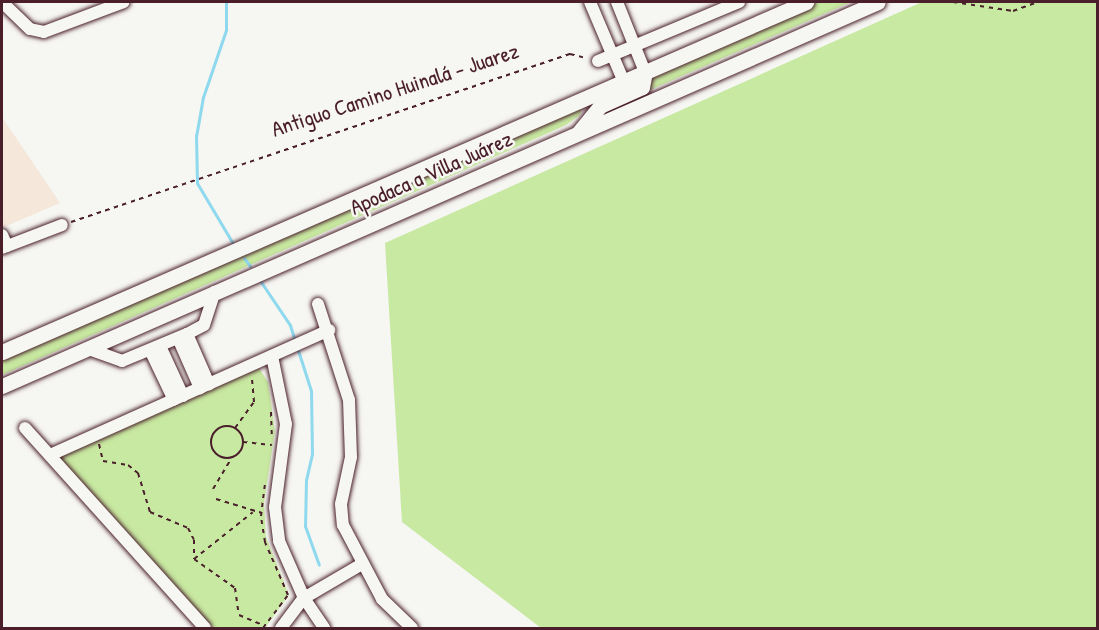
<!DOCTYPE html>
<meta charset="utf-8">
<style>
body{margin:0}
#map{position:relative;width:1099px;height:630px;overflow:hidden;background:#f6f6f2;font-family:"Patrick Hand",sans-serif}
div>[style]{position:absolute}
.built>*{inset:0;background:#f5e7da}
.green>*{inset:0;background:#c8e9a1}
.stream>*{height:3px;margin:-1.5px;padding:0 1.5px;transform-origin:1.5px;border-radius:1.5px;background:#8ed9ee}
.path>*{height:2px;margin-top:-1px;transform-origin:0;background:repeating-linear-gradient(90deg,#4a1f2b 0 4.5px,transparent 0 9px)}
.path>.ring{margin:-1px;padding:0;box-sizing:content-box;background:none;border:2px solid #4a1f2b;border-radius:50%}
.roads{filter:drop-shadow(0 0 2px #4a1f2b) drop-shadow(0 0 2px #4a1f2b)}
.minor>*{height:12px;margin:-6px;padding:0 6px;transform-origin:6px;border-radius:6px;background:#f6f6f2}
.major>*{height:15px;margin:-7.5px;padding:0 7.5px;transform-origin:7.5px;border-radius:7.5px;background:#f6f6f2}
span{translate:-50% -50%;white-space:nowrap;text-align:center;line-height:1.15;-webkit-text-stroke:5px #f6f6f2;paint-order:stroke}
.street-label{font-size:22px;color:#4a1f2b}
.frame{position:absolute;inset:0;border:3px solid #4a1f2b;pointer-events:none}
</style>
<div id="map">
<div class="built">
<i style="clip-path:polygon(2px 117px,60px 203px,2px 228px)"></i>
</div>
<div class="green">
<i style="clip-path:polygon(819px 2px,851px 2px,611px 107px,651px 74px)"></i>
<i style="clip-path:polygon(922px 2px,1097px 2px,1097px 628px,541px 628px,402px 522px,385px 243px)"></i>
<i style="clip-path:polygon(582px 107px,580px 115px,566px 125px,2px 375px,2px 360px)"></i>
<i style="clip-path:polygon(259px 368px,268px 382px,275px 431px,264px 503px,266px 537px,289px 595px,265px 628px,210px 628px,61px 460px,61px 455px)"></i>
</div>
<div class="stream">
<i style="left:226px;top:2px;width:28px;rotate:90deg"></i>
<i style="left:226px;top:30px;width:71px;rotate:108.9deg"></i>
<i style="left:203px;top:97px;width:39px;rotate:100deg"></i>
<i style="left:196px;top:135px;width:48px;rotate:88.8deg"></i>
<i style="left:197px;top:183px;width:69px;rotate:59.3deg"></i>
<i style="left:244px;top:258px;width:10px;rotate:53deg"></i>
<i style="left:261px;top:282px;width:52px;rotate:56deg"></i>
<i style="left:290px;top:325px;width:17px;rotate:73deg"></i>
<i style="left:297px;top:347px;width:46px;rotate:72.3deg"></i>
<i style="left:311px;top:391px;width:63px;rotate:89.1deg"></i>
<i style="left:312px;top:454px;width:27px;rotate:103deg"></i>
<i style="left:306px;top:480px;width:46px;rotate:91.2deg"></i>
<i style="left:305px;top:526px;width:41px;rotate:70.3deg"></i>
</div>
<div class="path">
<i style="left:953px;top:2px;width:61px;rotate:8.5deg"></i>
<i style="left:1013px;top:11px;width:27px;rotate:-20deg"></i>
<i style="left:71px;top:222px;width:527px;rotate:-18.61deg"></i>
<i style="left:570px;top:54px;width:16px;rotate:14deg"></i>
<i style="left:271px;top:412px;width:24px;rotate:88deg"></i>
<i class="ring" style="left:211px;top:426px;width:30px;height:30px"></i>
<i style="left:235px;top:428px;width:32px;rotate:-54deg"></i>
<i style="left:254px;top:402px;width:24px;rotate:-95deg"></i>
<i style="left:243px;top:442px;width:29px;rotate:6deg"></i>
<i style="left:99px;top:444px;width:17px;rotate:77deg"></i>
<i style="left:103px;top:461px;width:25px;rotate:9deg"></i>
<i style="left:128px;top:465px;width:13px;rotate:39deg"></i>
<i style="left:138px;top:473px;width:41px;rotate:72.9deg"></i>
<i style="left:150px;top:512px;width:41px;rotate:22.8deg"></i>
<i style="left:188px;top:528px;width:13px;rotate:63deg"></i>
<i style="left:194px;top:540px;width:19px;rotate:90deg"></i>
<i style="left:194px;top:559px;width:50px;rotate:35.3deg"></i>
<i style="left:235px;top:588px;width:27px;rotate:82deg"></i>
<i style="left:239px;top:615px;width:28px;rotate:23deg"></i>
<i style="left:213px;top:489px;width:35px;rotate:-59deg"></i>
<i style="left:216px;top:499px;width:48px;rotate:16.9deg"></i>
<i style="left:194px;top:559px;width:75px;rotate:-38.5deg"></i>
<i style="left:263px;top:628px;width:41px;rotate:-52.9deg"></i>
<i style="left:288px;top:595px;width:58px;rotate:-113.5deg"></i>
<i style="left:265px;top:542px;width:26px;rotate:-99deg"></i>
<i style="left:261px;top:516px;width:33px;rotate:-83deg"></i>
</div>
<div class="roads">
<div class="minor">
<i style="left:2px;top:2px;width:39px;rotate:44deg"></i>
<i style="left:30px;top:29px;width:14px;rotate:12deg"></i>
<i style="left:44px;top:32px;width:85px;rotate:-20.6deg"></i>
<i style="left:590px;top:2px;width:87px;rotate:67deg"></i>
<i style="left:617px;top:2px;width:75px;rotate:68.2deg"></i>
<i style="left:598px;top:61px;width:153px;rotate:-22.7deg"></i>
<i style="left:2px;top:235px;width:12px;rotate:66deg"></i>
<i style="left:2px;top:248px;width:64px;rotate:-21deg"></i>
<i style="left:318px;top:304px;width:101px;rotate:72.1deg"></i>
<i style="left:349px;top:400px;width:57px;rotate:88deg"></i>
<i style="left:351px;top:457px;width:48px;rotate:102deg"></i>
<i style="left:341px;top:504px;width:21px;rotate:85deg"></i>
<i style="left:343px;top:525px;width:84px;rotate:62.2deg"></i>
<i style="left:382px;top:599px;width:42px;rotate:44deg"></i>
<i style="left:187px;top:334px;width:55px;rotate:66.3deg"></i>
<i style="left:178px;top:338px;width:55px;rotate:66.3deg"></i>
<i style="left:160px;top:346px;width:55px;rotate:65.3deg"></i>
<i style="left:89px;top:349px;width:35px;rotate:20deg"></i>
<i style="left:122px;top:361px;width:70px;rotate:-22.6deg"></i>
<i style="left:187px;top:334px;width:19px;rotate:-28deg"></i>
<i style="left:204px;top:325px;width:35px;rotate:-72deg"></i>
<i style="left:150px;top:350px;width:55px;rotate:64.4deg"></i>
<i style="left:272px;top:356px;width:69px;rotate:78.4deg"></i>
<i style="left:286px;top:424px;width:84px;rotate:97.5deg"></i>
<i style="left:275px;top:507px;width:34px;rotate:83deg"></i>
<i style="left:279px;top:541px;width:62px;rotate:66.3deg"></i>
<i style="left:304px;top:598px;width:36px;rotate:56deg"></i>
<i style="left:25px;top:428px;width:269px;rotate:48deg"></i>
<i style="left:50px;top:455px;width:306px;rotate:-24.1deg"></i>
<i style="left:281px;top:628px;width:38px;rotate:-53deg"></i>
<i style="left:304px;top:598px;width:67px;rotate:-30.4deg"></i>
</div>
<div class="major">
<i style="left:579px;top:132px;width:33px;rotate:-51deg"></i>
<i style="left:600px;top:106px;width:46px;rotate:-24.3deg"></i>
<i style="left:642px;top:87px;width:15px;rotate:-79deg"></i>
<i style="left:2px;top:352px;width:877px;rotate:-23.52deg"></i>
<i style="left:2px;top:386px;width:956px;rotate:-23.67deg"></i>
</div>
</div>
<div class="street-label">
<span style="left:395px;top:90px;rotate:-18deg">Antiguo Camino Huinalá - Juarez</span>
<span style="left:431px;top:173px;rotate:-24deg">Apodaca a Villa Juárez</span>
</div>
<div class="frame"></div>
</div>
